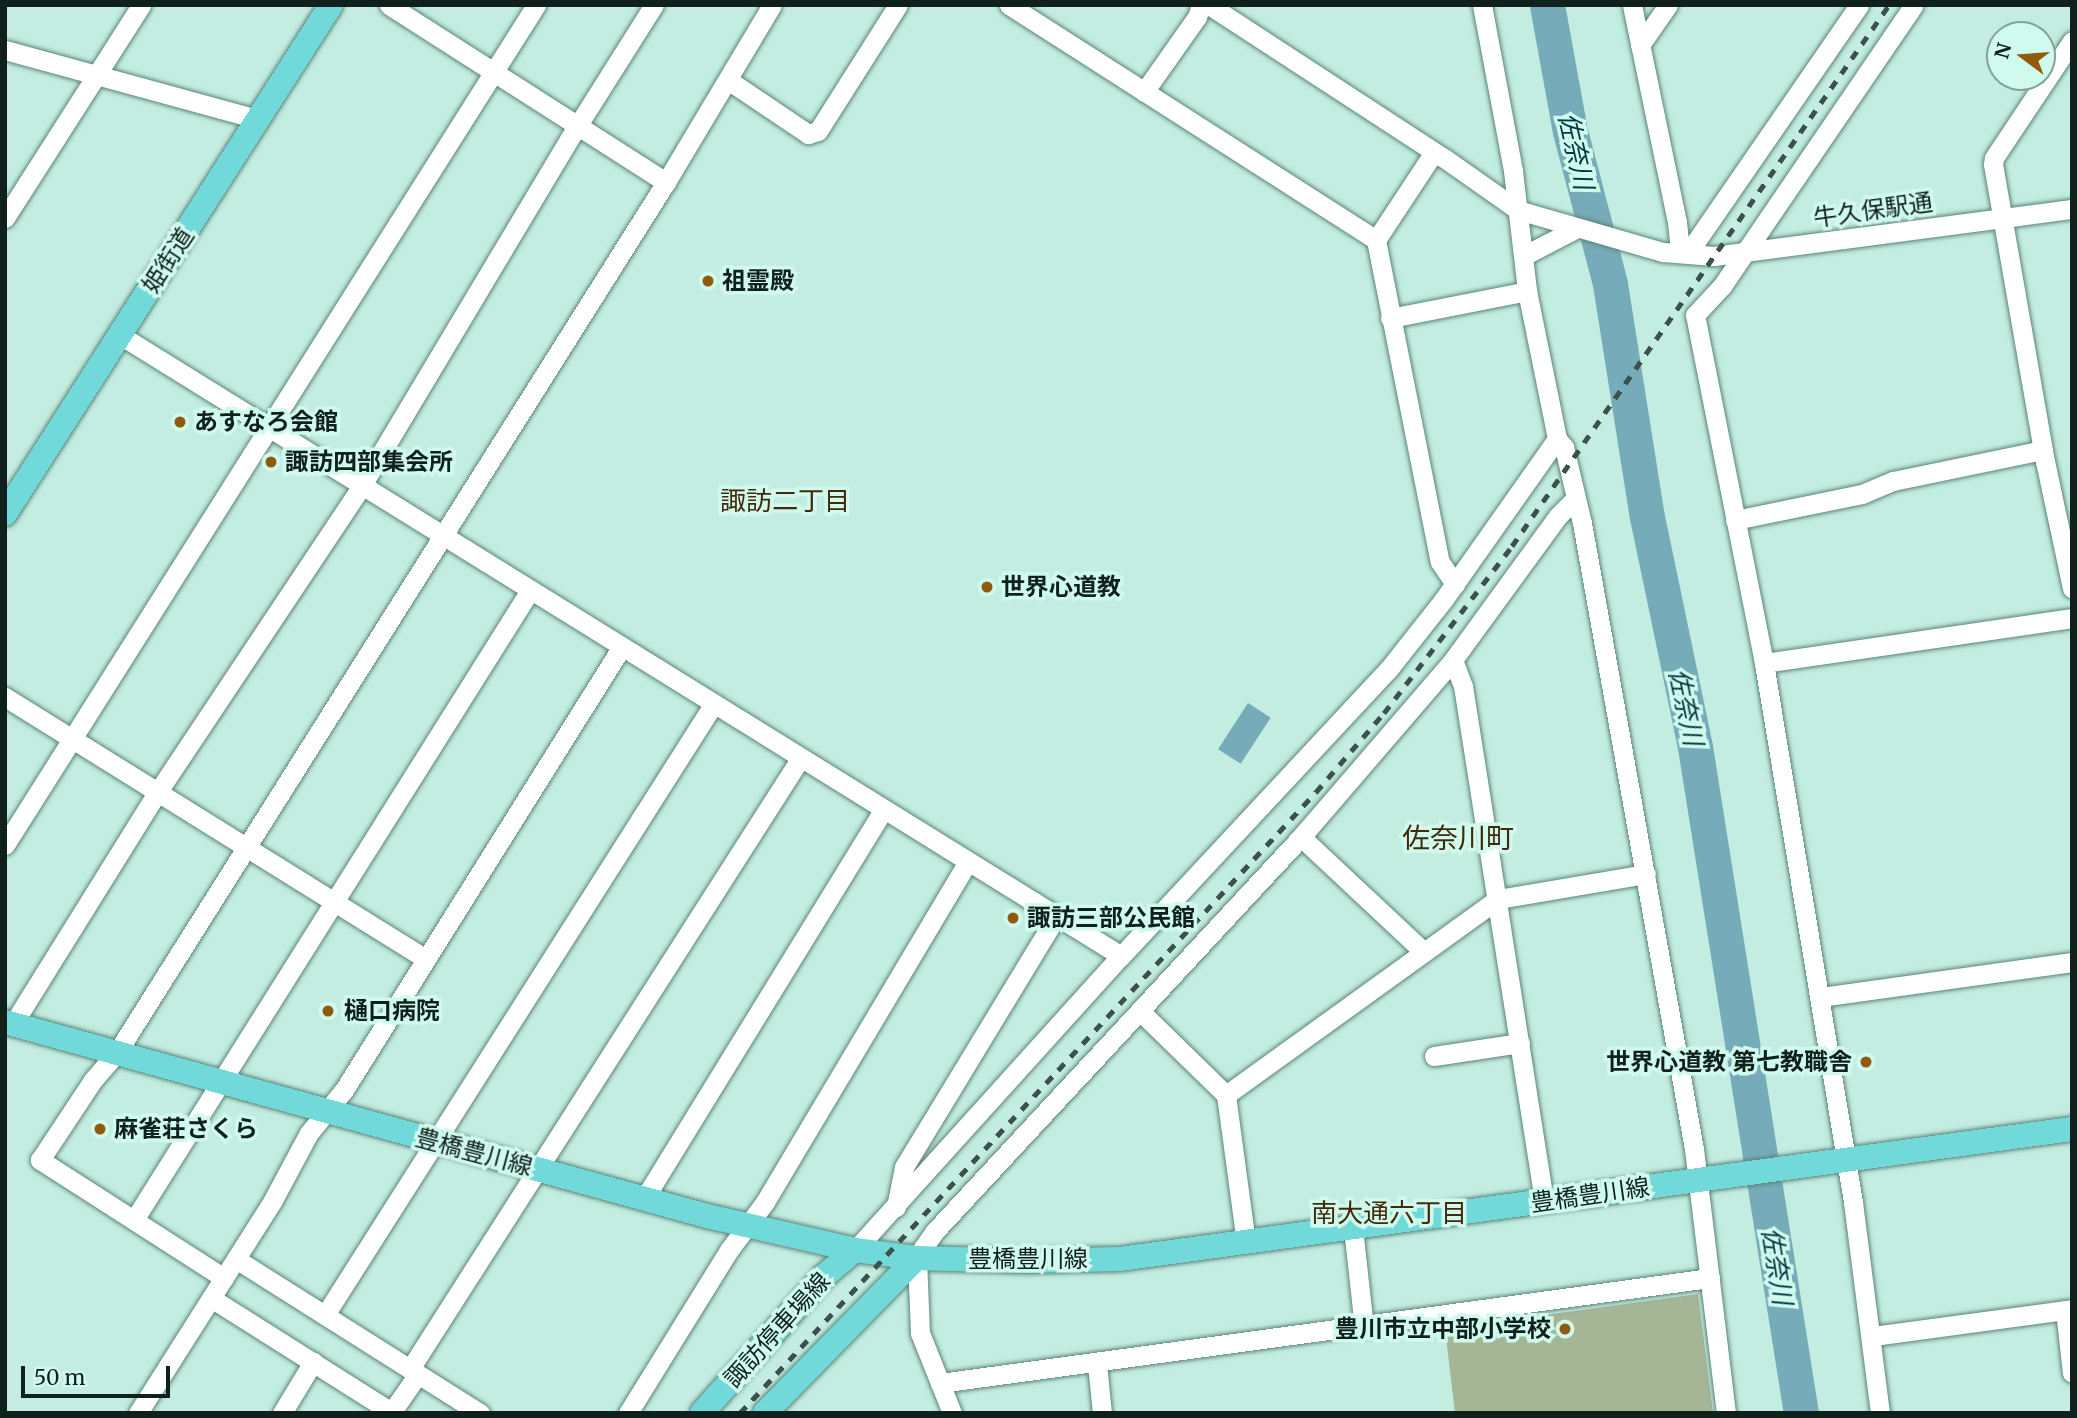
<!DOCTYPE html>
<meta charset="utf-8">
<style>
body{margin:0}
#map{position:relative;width:2077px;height:1418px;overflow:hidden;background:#c2ede0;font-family:Merriweather,"Noto Sans JP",serif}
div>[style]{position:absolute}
.green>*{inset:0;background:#a4b696}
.water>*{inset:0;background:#76abb9;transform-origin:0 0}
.river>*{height:35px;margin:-17.5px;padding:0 17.5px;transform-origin:17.5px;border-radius:17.5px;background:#76abb9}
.roads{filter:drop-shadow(0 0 2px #5c8478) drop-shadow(0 0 2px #5c8478)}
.minor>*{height:19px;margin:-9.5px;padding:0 9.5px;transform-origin:9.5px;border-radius:9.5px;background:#fff}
.major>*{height:24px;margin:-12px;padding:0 12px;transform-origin:12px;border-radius:12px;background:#72d9da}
.rail>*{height:5px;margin-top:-2.5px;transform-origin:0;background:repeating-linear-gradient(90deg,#3b524c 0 9px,transparent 0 18px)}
.dots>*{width:19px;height:19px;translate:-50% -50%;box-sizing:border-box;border:4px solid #cffaed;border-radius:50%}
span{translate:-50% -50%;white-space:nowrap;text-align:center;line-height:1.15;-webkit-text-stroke:7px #cffaed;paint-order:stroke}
.street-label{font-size:24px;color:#10201c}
.poi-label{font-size:24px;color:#10201c;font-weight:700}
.left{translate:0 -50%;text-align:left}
.right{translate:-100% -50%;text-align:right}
.water-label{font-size:26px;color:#033742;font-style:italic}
.neighbourhood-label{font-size:26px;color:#442a09}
.quarter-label{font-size:28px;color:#442a09}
.frame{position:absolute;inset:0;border:7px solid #10201c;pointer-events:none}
.north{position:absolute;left:1986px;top:21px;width:70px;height:70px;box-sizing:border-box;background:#cffaed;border:2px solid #83a399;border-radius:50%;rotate:286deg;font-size:19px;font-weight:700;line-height:28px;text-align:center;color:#10201c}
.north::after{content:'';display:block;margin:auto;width:24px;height:32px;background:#915b0f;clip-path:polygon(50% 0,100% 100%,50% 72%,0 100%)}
.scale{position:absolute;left:21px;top:1366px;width:149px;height:32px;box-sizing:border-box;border:4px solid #10201c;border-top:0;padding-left:9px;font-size:21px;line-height:24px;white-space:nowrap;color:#10201c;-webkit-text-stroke:5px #cffaed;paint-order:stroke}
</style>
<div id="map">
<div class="green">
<i style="clip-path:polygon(1698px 1294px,1713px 1413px,1455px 1413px,1445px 1329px)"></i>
</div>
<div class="water">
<i style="left:1248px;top:703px;width:27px;height:55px;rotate:33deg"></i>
</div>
<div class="river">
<i style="left:1547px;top:5px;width:128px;rotate:79.7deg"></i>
<i style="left:1570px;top:131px;width:158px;rotate:75.3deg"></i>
<i style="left:1610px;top:284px;width:236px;rotate:81deg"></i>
<i style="left:1647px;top:517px;width:235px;rotate:78.2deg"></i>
<i style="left:1695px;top:747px;width:674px;rotate:80.96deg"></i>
</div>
<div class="roads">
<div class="minor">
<i style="left:389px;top:5px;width:329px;rotate:32.6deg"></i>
<i style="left:1009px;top:5px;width:436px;rotate:32.6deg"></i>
<i style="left:1376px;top:240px;width:328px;rotate:78.8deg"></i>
<i style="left:1440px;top:562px;width:27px;rotate:56deg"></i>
<i style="left:1209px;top:5px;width:280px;rotate:33.1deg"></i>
<i style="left:1444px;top:158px;width:90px;rotate:35.1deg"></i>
<i style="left:1518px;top:210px;width:151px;rotate:16.2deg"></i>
<i style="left:1663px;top:252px;width:51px;rotate:4.5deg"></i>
<i style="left:1714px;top:256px;width:361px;rotate:-7.5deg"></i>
<i style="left:1482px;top:5px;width:169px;rotate:79.4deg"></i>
<i style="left:1513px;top:171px;width:121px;rotate:83.3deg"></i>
<i style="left:1527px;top:291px;width:151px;rotate:78.5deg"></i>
<i style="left:1557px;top:439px;width:11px;rotate:49deg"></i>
<i style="left:1564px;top:447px;width:78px;rotate:76.7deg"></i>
<i style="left:1582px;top:523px;width:636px;rotate:79.86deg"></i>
<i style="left:1694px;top:1149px;width:266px;rotate:83.1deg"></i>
<i style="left:1632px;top:5px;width:222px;rotate:78.3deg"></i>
<i style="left:1677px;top:222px;width:31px;rotate:84deg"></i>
<i style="left:2072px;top:41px;width:141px;rotate:123.7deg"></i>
<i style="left:1994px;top:158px;width:6px;rotate:99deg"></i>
<i style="left:1993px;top:164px;width:302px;rotate:80.1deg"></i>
<i style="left:2045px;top:461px;width:130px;rotate:78deg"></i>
<i style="left:1640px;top:45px;width:49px;rotate:-55deg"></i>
<i style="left:5px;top:50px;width:261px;rotate:15.3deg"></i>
<i style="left:728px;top:80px;width:97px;rotate:34deg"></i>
<i style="left:808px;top:134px;width:10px;rotate:-17deg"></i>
<i style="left:818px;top:131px;width:149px;rotate:-57.6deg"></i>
<i style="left:1144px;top:92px;width:92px;rotate:-54.8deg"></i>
<i style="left:1197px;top:17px;width:13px;rotate:-72deg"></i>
<i style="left:5px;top:218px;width:253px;rotate:-57.4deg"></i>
<i style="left:1376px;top:240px;width:105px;rotate:-56.6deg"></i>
<i style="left:1688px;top:253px;width:301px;rotate:-55.4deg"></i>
<i style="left:1525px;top:255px;width:59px;rotate:-27.4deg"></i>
<i style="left:1390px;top:318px;width:140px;rotate:-11.1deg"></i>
<i style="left:120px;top:335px;width:1178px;rotate:31.81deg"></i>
<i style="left:1735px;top:520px;width:130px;rotate:-11.6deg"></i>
<i style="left:1862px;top:494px;width:34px;rotate:-23deg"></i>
<i style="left:1893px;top:481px;width:153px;rotate:-11.7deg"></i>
<i style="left:1453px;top:660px;width:28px;rotate:69deg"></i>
<i style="left:1463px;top:686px;width:521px;rotate:81.06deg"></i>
<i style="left:1764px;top:663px;width:311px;rotate:-8.3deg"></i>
<i style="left:5px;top:697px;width:494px;rotate:31.9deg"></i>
<i style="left:1301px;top:837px;width:168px;rotate:43.1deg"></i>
<i style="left:5px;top:845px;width:994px;rotate:-57.7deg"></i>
<i style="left:1820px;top:997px;width:254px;rotate:-7.9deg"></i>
<i style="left:1141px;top:1012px;width:119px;rotate:44.3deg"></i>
<i style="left:1226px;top:1095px;width:148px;rotate:82.3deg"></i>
<i style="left:13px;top:1024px;width:272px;rotate:-58.1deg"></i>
<i style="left:157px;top:793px;width:368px;rotate:-56.3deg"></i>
<i style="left:361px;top:487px;width:422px;rotate:-59.1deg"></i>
<i style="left:578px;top:125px;width:142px;rotate:-57.7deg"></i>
<i style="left:1434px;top:1056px;width:87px;rotate:-8.6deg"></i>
<i style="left:1226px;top:1095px;width:335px;rotate:-35.8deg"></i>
<i style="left:1498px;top:899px;width:150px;rotate:-9.6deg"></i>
<i style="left:644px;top:1199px;width:457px;rotate:-58.4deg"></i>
<i style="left:896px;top:1207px;width:41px;rotate:-78.7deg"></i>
<i style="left:904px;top:1167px;width:293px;rotate:-58.7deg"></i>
<i style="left:134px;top:1220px;width:742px;rotate:-57.83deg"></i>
<i style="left:1353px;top:1228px;width:100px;rotate:83.7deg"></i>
<i style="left:855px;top:1250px;width:396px;rotate:-47.9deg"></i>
<i style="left:1121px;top:956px;width:391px;rotate:-47deg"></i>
<i style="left:1388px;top:670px;width:90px;rotate:-51.7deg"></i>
<i style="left:1444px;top:599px;width:196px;rotate:-54.8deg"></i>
<i style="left:236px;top:1259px;width:289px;rotate:32.3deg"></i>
<i style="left:224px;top:1278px;width:219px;rotate:-147.3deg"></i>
<i style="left:40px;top:1160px;width:96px;rotate:-56.5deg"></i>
<i style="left:93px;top:1080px;width:35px;rotate:-49deg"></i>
<i style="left:116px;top:1054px;width:1031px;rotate:-57.76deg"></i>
<i style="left:666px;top:182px;width:206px;rotate:-59.1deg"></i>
<i style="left:211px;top:1298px;width:213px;rotate:32.3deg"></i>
<i style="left:2065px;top:1310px;width:63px;rotate:83.7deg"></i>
<i style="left:325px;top:1315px;width:723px;rotate:-57.54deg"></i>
<i style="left:1873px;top:1336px;width:201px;rotate:-7.7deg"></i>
<i style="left:1097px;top:1364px;width:49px;rotate:84.2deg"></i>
<i style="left:410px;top:1369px;width:724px;rotate:-57.41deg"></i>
<i style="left:940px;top:1383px;width:777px;rotate:-7.77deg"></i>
<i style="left:138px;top:1413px;width:252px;rotate:-57.6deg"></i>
<i style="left:273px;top:1200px;width:76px;rotate:-61.8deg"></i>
<i style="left:309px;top:1133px;width:55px;rotate:-50.9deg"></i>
<i style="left:344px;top:1090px;width:522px;rotate:-57.92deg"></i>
<i style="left:282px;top:1413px;width:60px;rotate:-58.7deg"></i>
<i style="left:391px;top:1413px;width:47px;rotate:-55.3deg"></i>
<i style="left:628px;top:1413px;width:192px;rotate:-58.2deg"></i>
<i style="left:729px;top:1250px;width:60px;rotate:-53.1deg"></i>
<i style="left:765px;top:1202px;width:396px;rotate:-59.2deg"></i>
<i style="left:952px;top:1413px;width:86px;rotate:-111.8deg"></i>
<i style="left:920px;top:1333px;width:75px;rotate:-92.3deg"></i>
<i style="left:917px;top:1258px;width:12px;rotate:-59deg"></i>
<i style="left:923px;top:1248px;width:21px;rotate:-55deg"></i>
<i style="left:935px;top:1231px;width:538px;rotate:-47.11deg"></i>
<i style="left:1301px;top:837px;width:233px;rotate:-49.3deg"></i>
<i style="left:1453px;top:660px;width:178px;rotate:-53.9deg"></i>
<i style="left:1558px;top:516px;width:25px;rotate:-45deg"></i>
<i style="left:1880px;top:1413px;width:213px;rotate:-97.3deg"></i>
<i style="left:1853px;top:1202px;width:546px;rotate:-99.38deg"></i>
<i style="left:1764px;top:663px;width:355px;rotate:-101.2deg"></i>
<i style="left:1695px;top:315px;width:40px;rotate:-47deg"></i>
<i style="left:1722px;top:286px;width:340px;rotate:-55.7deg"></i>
</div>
<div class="major">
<i style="left:5px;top:514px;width:604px;rotate:-57.36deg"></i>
<i style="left:5px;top:1022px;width:728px;rotate:15.45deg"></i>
<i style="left:707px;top:1216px;width:152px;rotate:12.9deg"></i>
<i style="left:855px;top:1250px;width:63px;rotate:7.4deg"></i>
<i style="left:917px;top:1258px;width:109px;rotate:1.6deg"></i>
<i style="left:1026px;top:1261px;width:94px;rotate:-1.2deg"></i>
<i style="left:1120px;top:1259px;width:961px;rotate:-7.78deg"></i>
<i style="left:702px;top:1413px;width:182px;rotate:-48.3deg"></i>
<i style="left:823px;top:1277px;width:42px;rotate:-40.2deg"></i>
<i style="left:765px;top:1413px;width:217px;rotate:-45.6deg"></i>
</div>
</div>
<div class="rail">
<i style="left:740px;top:1413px;width:847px;rotate:-47.15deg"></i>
<i style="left:1316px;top:792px;width:104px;rotate:-49.3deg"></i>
<i style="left:1384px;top:713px;width:210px;rotate:-52.5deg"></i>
<i style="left:1512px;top:546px;width:659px;rotate:-55.13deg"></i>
</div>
<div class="dots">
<i style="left:708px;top:281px;background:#915b0f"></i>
<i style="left:180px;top:422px;background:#915b0f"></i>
<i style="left:271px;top:462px;background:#915b0f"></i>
<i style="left:987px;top:587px;background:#915b0f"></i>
<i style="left:1013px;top:918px;background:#915b0f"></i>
<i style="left:328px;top:1011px;background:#915b0f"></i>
<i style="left:1866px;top:1062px;background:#915b0f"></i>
<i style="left:100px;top:1129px;background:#915b0f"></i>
<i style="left:1565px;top:1329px;background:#915b0f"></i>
</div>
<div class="street-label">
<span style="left:1873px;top:210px;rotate:-8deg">牛久保駅通</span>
<span style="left:168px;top:260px;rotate:-57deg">姫街道</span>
<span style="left:474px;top:1152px;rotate:15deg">豊橋豊川線</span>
<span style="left:1590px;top:1195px;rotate:-8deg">豊橋豊川線</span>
<span style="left:1028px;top:1259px">豊橋豊川線</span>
<span style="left:777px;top:1330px;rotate:-48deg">諏訪停車場線</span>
</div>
<div class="poi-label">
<span class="left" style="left:722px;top:281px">祖霊殿</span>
<span class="left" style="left:194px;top:422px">あすなろ会館</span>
<span class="left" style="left:285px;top:462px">諏訪四部集会所</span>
<span class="left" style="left:1001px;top:587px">世界心道教</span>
<span class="left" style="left:1027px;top:918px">諏訪三部公民館</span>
<span class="left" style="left:344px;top:1011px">樋口病院</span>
<span class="right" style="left:1852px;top:1062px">世界心道教 第七教職舎</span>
<span class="left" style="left:114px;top:1129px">麻雀荘さくら</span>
<span class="right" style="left:1551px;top:1329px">豊川市立中部小学校</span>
</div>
<div class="water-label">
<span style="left:1576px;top:151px;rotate:77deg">佐奈川</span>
<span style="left:1686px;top:707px;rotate:78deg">佐奈川</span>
<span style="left:1777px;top:1266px;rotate:81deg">佐奈川</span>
</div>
<div class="neighbourhood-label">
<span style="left:785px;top:501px">諏訪二丁目</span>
<span style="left:1389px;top:1213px">南大通六丁目</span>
</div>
<div class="quarter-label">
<span style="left:1458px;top:838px">佐奈川町</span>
</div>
<div class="frame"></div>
<div class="north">N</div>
<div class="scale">50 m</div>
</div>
